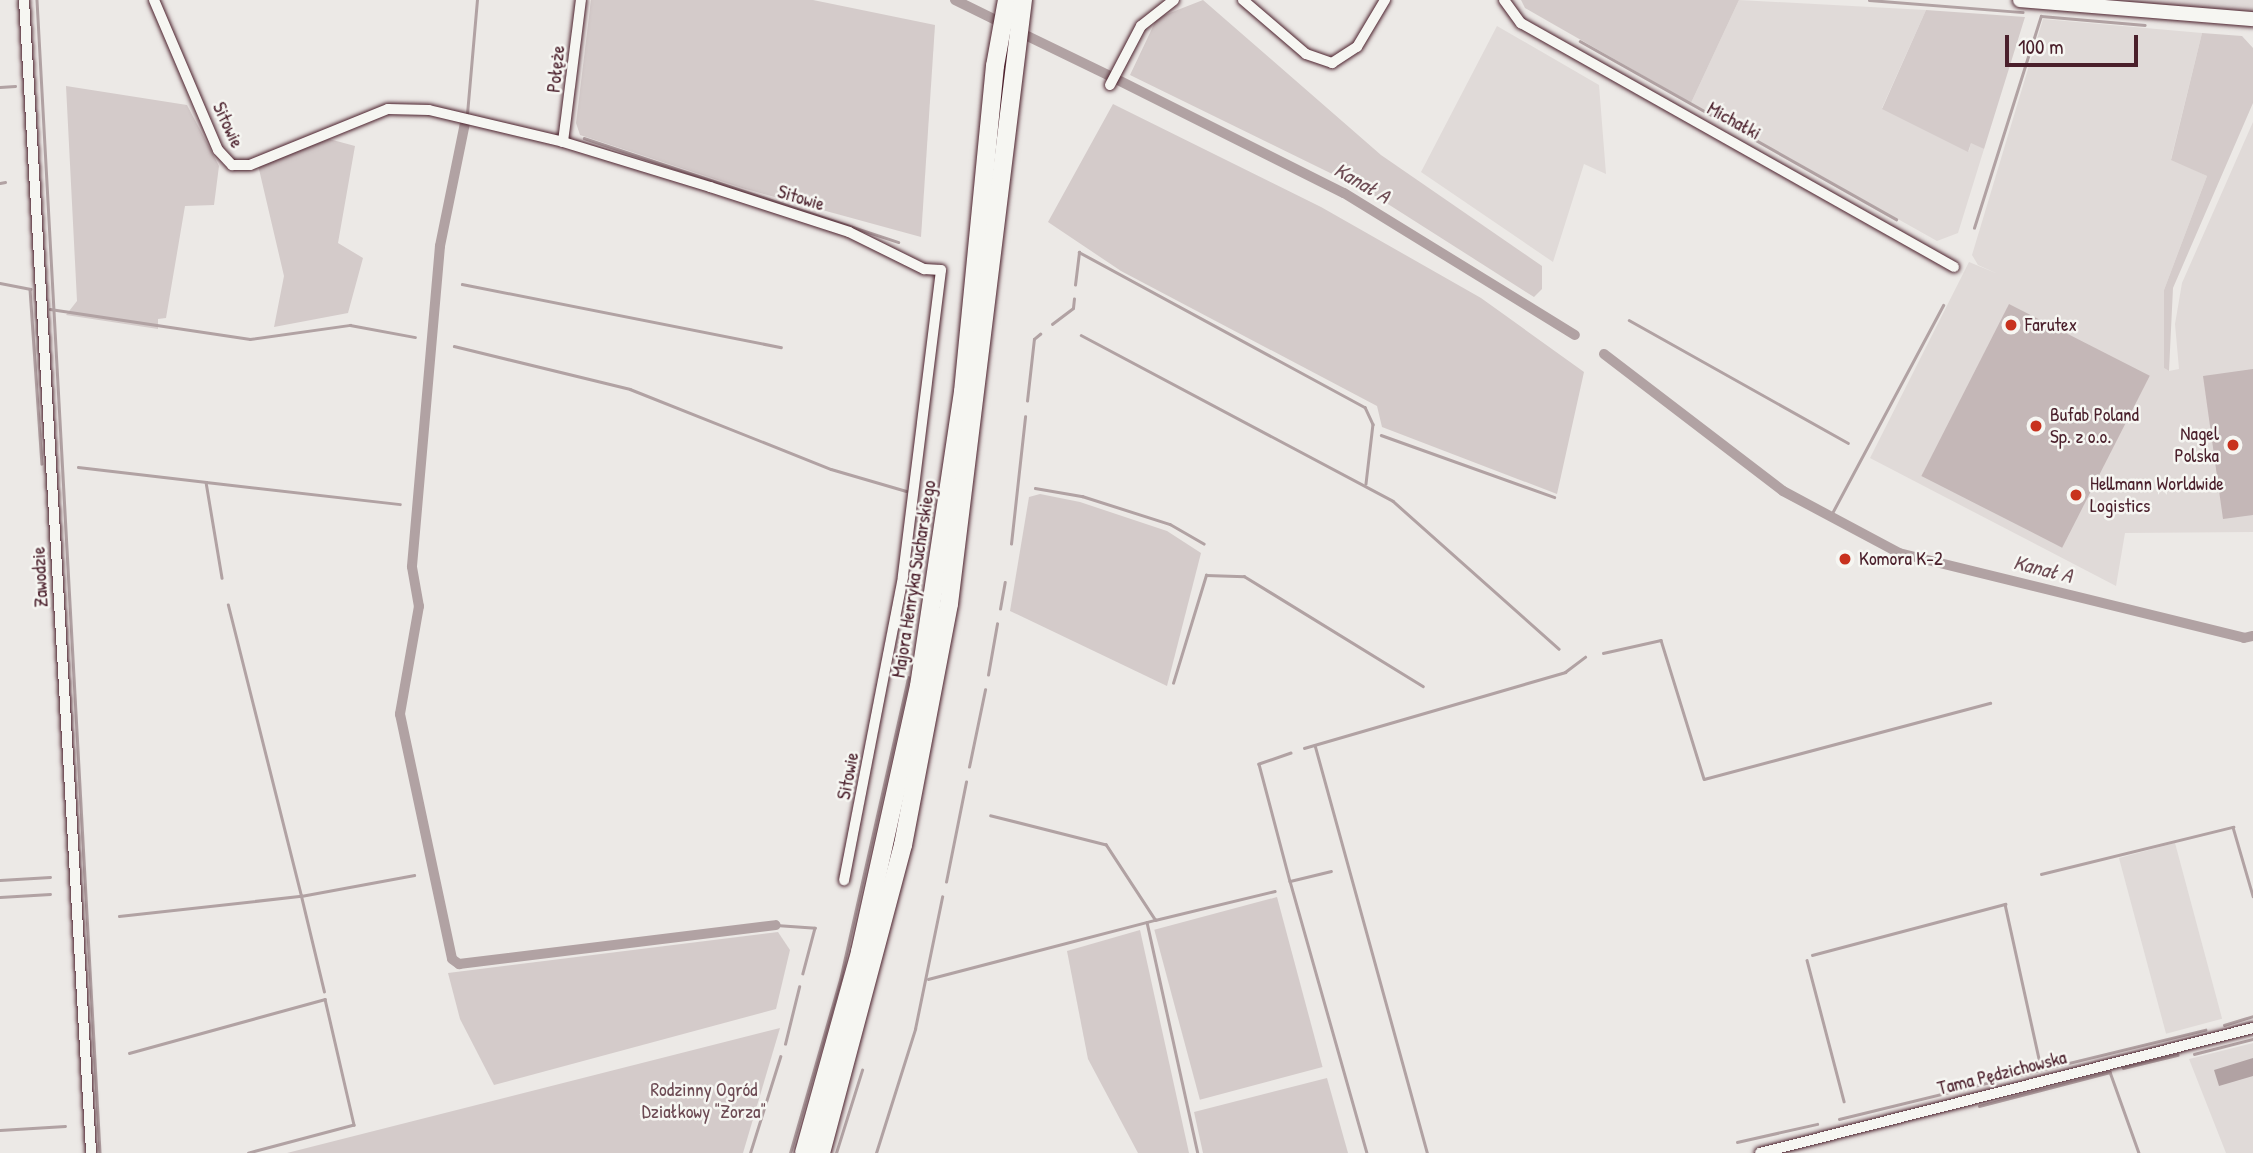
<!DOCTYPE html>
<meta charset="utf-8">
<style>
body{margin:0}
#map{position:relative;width:2253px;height:1153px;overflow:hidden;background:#ece9e6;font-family:"Patrick Hand",sans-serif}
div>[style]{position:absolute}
.built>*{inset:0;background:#e0dad8;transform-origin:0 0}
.green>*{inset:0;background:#d4cbca;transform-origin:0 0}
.water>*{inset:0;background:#b1a2a3}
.stream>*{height:2.5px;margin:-1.25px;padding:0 1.25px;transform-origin:1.25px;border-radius:1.25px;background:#b1a2a3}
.canal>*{height:10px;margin:-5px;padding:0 5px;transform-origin:5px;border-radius:5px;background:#b1a2a3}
.building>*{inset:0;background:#c4b7b7;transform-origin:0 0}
.roads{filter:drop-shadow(0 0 2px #4a1f2b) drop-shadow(0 0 2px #4a1f2b)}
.street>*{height:10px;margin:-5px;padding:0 5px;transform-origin:5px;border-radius:5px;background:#f6f6f2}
.secondary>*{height:14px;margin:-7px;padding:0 7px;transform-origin:7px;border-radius:7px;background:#f6f6f2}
.highway>*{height:18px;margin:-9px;padding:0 9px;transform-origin:9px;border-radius:9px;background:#f6f6f2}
.dots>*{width:19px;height:19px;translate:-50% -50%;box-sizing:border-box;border:4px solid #f6f6f2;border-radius:50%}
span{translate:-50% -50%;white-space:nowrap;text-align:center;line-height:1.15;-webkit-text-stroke:5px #f6f6f2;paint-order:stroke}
.street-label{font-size:19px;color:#4a1f2b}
.poi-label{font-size:19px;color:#4a1f2b}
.left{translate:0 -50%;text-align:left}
.right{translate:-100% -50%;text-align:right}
.park-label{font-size:19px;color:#6c4a53}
.water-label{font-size:21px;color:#6e4d55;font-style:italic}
.scale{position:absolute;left:2005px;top:35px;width:133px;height:32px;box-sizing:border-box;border:4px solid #4a1f2b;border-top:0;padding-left:9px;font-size:21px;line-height:24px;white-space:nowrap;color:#4a1f2b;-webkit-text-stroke:5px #f6f6f2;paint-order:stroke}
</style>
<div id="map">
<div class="built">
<i style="clip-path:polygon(1739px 0,1926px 10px,1882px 108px,1969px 151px,1971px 142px,1984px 149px,1958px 233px,1937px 241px,1691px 103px)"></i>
<i style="clip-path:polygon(2109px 0,2253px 0,2253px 12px)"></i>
<i style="clip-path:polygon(2043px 19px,2202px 33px,2171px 159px,2207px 176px,2164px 290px,2164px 368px,2169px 371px,2179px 369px,2175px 324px,2182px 283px,2253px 122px,2253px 532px,2125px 533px,2116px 586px,1870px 458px,1969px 262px,1998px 274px,1978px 265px,1972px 255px)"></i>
<i style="clip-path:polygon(1497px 26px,1599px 85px,1606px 174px,1584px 164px,1553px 262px,1421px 172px)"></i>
<i style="left:2175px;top:843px;width:182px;height:58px;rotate:75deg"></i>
<i style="clip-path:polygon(2253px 1043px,2253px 1153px,2226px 1153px,2189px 1059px)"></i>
</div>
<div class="green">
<i style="clip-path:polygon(591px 0,813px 0,935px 25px,921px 237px,742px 188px,580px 135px,576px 123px)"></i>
<i style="clip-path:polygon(1203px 0,1381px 155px,1542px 266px,1542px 289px,1534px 297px,1369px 192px,1130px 75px,1157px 18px)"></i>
<i style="clip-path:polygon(1521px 0,1739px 0,1691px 103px,1525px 8px)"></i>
<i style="clip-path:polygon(1926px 10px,2025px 17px,1984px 149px,1971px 143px,1968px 152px,1882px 109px)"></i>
<i style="clip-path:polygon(2202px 33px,2242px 36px,2253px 48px,2253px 103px,2173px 288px,2169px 371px,2164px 368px,2164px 290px,2207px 176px,2171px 160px)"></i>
<i style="clip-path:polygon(66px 86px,187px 105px,219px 166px,214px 205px,185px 206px,166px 318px,158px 319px,158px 329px,66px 315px,77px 301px)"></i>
<i style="clip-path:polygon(1113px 104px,1321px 207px,1481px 298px,1584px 372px,1557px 494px,1382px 427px,1377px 406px,1121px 271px,1048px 222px)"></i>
<i style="clip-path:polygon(329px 139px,355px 146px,338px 243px,363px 258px,348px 313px,274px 327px,284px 276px,258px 165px)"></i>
<i style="clip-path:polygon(1040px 494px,1080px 502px,1167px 531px,1201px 553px,1167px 686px,1010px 611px,1029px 497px)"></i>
<i style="left:1277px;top:897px;width:176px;height:127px;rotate:75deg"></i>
<i style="clip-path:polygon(1140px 930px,1189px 1153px,1138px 1153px,1088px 1059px,1067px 951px)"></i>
<i style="clip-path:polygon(778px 932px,790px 950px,776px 1009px,494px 1085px,460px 1019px,448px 973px)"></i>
<i style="clip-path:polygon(780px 1028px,743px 1153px,287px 1153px)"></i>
<i style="clip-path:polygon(1327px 1078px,1348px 1153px,1203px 1153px,1194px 1112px)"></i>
</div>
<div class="water">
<i style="clip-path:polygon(2253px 1058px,2253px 1076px,2219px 1086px,2214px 1070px)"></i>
</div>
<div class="stream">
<i style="left:37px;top:0;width:1155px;rotate:86.87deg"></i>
<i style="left:1869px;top:0;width:154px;rotate:4.5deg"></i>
<i style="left:1580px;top:41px;width:363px;rotate:29.4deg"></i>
<i style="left:0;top:87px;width:15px;rotate:-4deg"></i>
<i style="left:467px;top:114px;width:114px;rotate:-85deg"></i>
<i style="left:584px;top:138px;width:331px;rotate:18.3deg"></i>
<i style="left:0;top:183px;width:5px;rotate:-11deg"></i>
<i style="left:1974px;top:228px;width:222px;rotate:-72.5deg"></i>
<i style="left:2041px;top:16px;width:104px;rotate:4.9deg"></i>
<i style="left:0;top:283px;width:31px;rotate:11deg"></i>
<i style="left:30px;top:289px;width:175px;rotate:86.1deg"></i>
<i style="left:462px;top:284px;width:325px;rotate:11.2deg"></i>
<i style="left:1075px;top:285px;width:33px;rotate:-83deg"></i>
<i style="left:1079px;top:252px;width:325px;rotate:28.5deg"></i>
<i style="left:1365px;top:407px;width:19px;rotate:65deg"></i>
<i style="left:1373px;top:424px;width:60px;rotate:96.7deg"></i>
<i style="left:50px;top:309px;width:202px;rotate:8.5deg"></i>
<i style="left:250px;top:339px;width:101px;rotate:-8deg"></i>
<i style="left:350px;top:325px;width:66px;rotate:10.5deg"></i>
<i style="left:1629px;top:320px;width:251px;rotate:29.3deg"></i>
<i style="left:1052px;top:324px;width:26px;rotate:-37deg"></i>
<i style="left:1073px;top:308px;width:9px;rotate:-84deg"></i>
<i style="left:1081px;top:335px;width:353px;rotate:28deg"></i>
<i style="left:1393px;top:501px;width:222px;rotate:41.7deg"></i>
<i style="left:454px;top:346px;width:181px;rotate:13.7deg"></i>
<i style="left:630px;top:389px;width:216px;rotate:21.7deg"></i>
<i style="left:831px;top:469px;width:78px;rotate:16.3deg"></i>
<i style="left:1027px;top:401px;width:62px;rotate:-83.6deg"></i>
<i style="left:1034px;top:339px;width:8px;rotate:-40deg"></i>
<i style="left:1381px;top:435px;width:184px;rotate:19.7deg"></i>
<i style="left:78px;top:467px;width:129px;rotate:6.7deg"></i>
<i style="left:206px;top:482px;width:97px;rotate:80.5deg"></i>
<i style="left:206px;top:482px;width:195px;rotate:6.5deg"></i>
<i style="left:1035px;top:488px;width:48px;rotate:9.7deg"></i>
<i style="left:1082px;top:496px;width:92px;rotate:17.7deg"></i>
<i style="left:1170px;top:524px;width:39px;rotate:30deg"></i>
<i style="left:1830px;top:517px;width:240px;rotate:-61.9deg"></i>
<i style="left:1011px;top:544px;width:128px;rotate:-83.7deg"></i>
<i style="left:1000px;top:609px;width:27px;rotate:-80deg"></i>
<i style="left:1603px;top:653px;width:59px;rotate:-12.6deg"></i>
<i style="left:1661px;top:640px;width:145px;rotate:72.8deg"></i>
<i style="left:1704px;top:779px;width:296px;rotate:-14.9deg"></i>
<i style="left:988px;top:675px;width:52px;rotate:-80deg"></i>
<i style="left:1173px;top:683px;width:113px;rotate:-73deg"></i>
<i style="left:1206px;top:575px;width:38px;rotate:2deg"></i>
<i style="left:1244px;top:576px;width:210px;rotate:31.6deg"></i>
<i style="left:1315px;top:745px;width:423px;rotate:74.6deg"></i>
<i style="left:1304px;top:748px;width:272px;rotate:-16.2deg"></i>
<i style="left:1565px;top:672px;width:25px;rotate:-37deg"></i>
<i style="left:1291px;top:753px;width:34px;rotate:161deg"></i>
<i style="left:1259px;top:764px;width:121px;rotate:75.2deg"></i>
<i style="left:1290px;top:881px;width:42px;rotate:-13.7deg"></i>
<i style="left:969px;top:767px;width:79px;rotate:-78.3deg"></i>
<i style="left:2041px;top:874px;width:198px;rotate:-13.8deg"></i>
<i style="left:2233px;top:827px;width:72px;rotate:73.8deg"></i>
<i style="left:0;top:880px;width:50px;rotate:-3.4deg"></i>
<i style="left:1290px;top:881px;width:283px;rotate:74.2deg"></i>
<i style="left:946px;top:882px;width:102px;rotate:-78.7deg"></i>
<i style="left:0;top:897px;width:50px;rotate:-3.4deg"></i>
<i style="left:119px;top:916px;width:183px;rotate:-6.3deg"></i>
<i style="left:301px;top:896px;width:300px;rotate:-104.1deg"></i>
<i style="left:1155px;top:920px;width:123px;rotate:-13.6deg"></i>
<i style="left:1147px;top:922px;width:237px;rotate:77.6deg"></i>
<i style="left:776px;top:925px;width:39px;rotate:4deg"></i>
<i style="left:815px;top:928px;width:47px;rotate:104.9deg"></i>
<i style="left:1812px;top:955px;width:200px;rotate:-14.8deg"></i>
<i style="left:2005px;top:904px;width:168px;rotate:77.6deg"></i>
<i style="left:1807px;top:960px;width:146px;rotate:75.3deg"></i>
<i style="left:928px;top:979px;width:235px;rotate:-14.6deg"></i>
<i style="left:1155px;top:920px;width:90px;rotate:-123.2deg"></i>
<i style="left:1106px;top:845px;width:119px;rotate:-165.8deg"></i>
<i style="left:324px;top:992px;width:99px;rotate:-103.5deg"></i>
<i style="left:301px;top:896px;width:115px;rotate:-10.5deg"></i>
<i style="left:2224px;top:1025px;width:30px;rotate:-17deg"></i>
<i style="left:785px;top:1044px;width:59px;rotate:-76.2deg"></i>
<i style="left:129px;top:1053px;width:203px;rotate:-15.4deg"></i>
<i style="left:325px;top:999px;width:129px;rotate:77deg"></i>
<i style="left:354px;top:1125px;width:109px;rotate:165.1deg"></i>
<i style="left:2194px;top:1054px;width:61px;rotate:-14.3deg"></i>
<i style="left:2123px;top:1068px;width:56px;rotate:-13.5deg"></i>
<i style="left:1979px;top:1106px;width:135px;rotate:-14.5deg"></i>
<i style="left:2110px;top:1072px;width:86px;rotate:70.3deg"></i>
<i style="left:1839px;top:1119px;width:377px;rotate:-13.7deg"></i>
<i style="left:0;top:1130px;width:65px;rotate:-3.5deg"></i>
<i style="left:1737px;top:1142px;width:82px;rotate:-12.7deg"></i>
<i style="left:750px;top:1153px;width:101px;rotate:-72.6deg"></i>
<i style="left:790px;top:1153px;width:180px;rotate:-73.9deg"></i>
<i style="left:840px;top:980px;width:310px;rotate:-77.3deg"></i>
<i style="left:836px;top:1153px;width:87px;rotate:-72.6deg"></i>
<i style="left:876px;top:1153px;width:130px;rotate:-72.5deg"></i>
<i style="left:915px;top:1029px;width:135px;rotate:-78.4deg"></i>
</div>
<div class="canal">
<i style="left:955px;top:0;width:55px;rotate:26.1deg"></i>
<i style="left:1017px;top:31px;width:101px;rotate:25.8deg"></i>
<i style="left:1120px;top:81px;width:250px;rotate:26.6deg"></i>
<i style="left:1344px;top:193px;width:271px;rotate:31.6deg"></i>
<i style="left:465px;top:123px;width:126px;rotate:101.5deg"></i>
<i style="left:440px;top:246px;width:322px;rotate:95deg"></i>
<i style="left:412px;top:567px;width:40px;rotate:80deg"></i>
<i style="left:419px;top:606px;width:110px;rotate:100deg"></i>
<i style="left:400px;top:714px;width:250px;rotate:78deg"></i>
<i style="left:452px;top:959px;width:9px;rotate:36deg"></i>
<i style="left:459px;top:964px;width:319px;rotate:-7deg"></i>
<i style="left:1604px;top:354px;width:225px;rotate:37.4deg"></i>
<i style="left:1783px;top:491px;width:132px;rotate:28.1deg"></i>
<i style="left:1899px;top:553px;width:355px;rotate:13.8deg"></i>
<i style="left:2244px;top:638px;width:9px;rotate:-13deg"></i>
</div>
<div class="building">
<i style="left:2009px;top:304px;width:158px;height:193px;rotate:27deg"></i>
<i style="clip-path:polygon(2253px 369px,2253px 515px,2223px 519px,2203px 376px)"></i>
</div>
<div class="roads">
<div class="street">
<i style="left:24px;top:0;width:1155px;rotate:86.67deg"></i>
<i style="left:154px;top:0;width:163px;rotate:66.9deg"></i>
<i style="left:218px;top:150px;width:21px;rotate:47deg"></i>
<i style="left:232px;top:165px;width:18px"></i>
<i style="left:250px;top:165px;width:149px;rotate:-22.1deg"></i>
<i style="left:388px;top:109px;width:41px;rotate:1.4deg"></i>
<i style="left:429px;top:110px;width:138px;rotate:13.4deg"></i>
<i style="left:563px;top:142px;width:154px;rotate:17deg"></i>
<i style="left:710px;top:187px;width:146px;rotate:17.9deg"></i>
<i style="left:849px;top:232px;width:84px;rotate:26.3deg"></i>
<i style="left:924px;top:269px;width:17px;rotate:3deg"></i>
<i style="left:941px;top:270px;width:309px;rotate:97.1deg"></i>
<i style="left:903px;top:577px;width:309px;rotate:101deg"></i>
<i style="left:1243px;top:0;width:83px;rotate:40.6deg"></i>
<i style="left:1306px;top:54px;width:28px;rotate:19deg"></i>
<i style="left:1332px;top:63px;width:30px;rotate:-33deg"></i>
<i style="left:1357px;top:47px;width:55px;rotate:-59.2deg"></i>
<i style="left:1504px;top:0;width:29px;rotate:54deg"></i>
<i style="left:1521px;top:23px;width:497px;rotate:29.4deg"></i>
<i style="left:1110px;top:85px;width:67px;rotate:-62.3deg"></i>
<i style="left:1141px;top:26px;width:42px;rotate:-38.2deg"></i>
<i style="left:563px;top:142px;width:143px;rotate:-82.8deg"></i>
<i style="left:1760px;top:1153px;width:509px;rotate:-14.23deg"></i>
</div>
<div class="secondary">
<i style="left:2020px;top:0;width:234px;rotate:4.7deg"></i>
</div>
<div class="highway">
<i style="left:804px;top:1153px;width:209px;rotate:-74.4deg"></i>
<i style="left:860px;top:952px;width:272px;rotate:-77.5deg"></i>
<i style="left:919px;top:686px;width:297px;rotate:-81.5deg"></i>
<i style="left:963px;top:392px;width:328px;rotate:-84.4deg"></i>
<i style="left:995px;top:66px;width:67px;rotate:-79.7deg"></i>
<i style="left:821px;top:1153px;width:319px;rotate:-75.1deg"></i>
<i style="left:903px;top:845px;width:245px;rotate:-79.2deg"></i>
<i style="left:949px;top:604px;width:609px;rotate:-83.02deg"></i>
</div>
</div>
<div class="dots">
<i style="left:2011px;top:325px;background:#c8321e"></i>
<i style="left:2036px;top:426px;background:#c8321e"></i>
<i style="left:2233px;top:445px;background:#c8321e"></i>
<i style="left:2076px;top:495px;background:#c8321e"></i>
<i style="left:1845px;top:559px;background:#c8321e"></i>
</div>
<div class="street-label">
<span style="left:556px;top:69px;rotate:-84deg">Połęże</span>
<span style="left:1734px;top:121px;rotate:29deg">Michałki</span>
<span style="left:228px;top:125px;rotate:65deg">Sitowie</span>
<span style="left:801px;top:198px;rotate:17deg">Sitowie</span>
<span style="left:40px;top:577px;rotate:-93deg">Zawodzie</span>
<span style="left:914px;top:579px;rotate:-81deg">Majora Henryka Sucharskiego</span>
<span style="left:848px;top:776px;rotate:-79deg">Sitowie</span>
<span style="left:2002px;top:1073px;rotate:-14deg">Tama Pędzichowska</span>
</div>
<div class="poi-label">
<span class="left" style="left:2025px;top:325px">Farutex</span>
<span class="left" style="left:2050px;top:426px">Bufab Poland<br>Sp. z o.o.</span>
<span class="right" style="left:2219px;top:445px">Nagel<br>Polska</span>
<span class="left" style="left:2090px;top:495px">Hellmann Worldwide<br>Logistics</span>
<span class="left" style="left:1859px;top:559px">Komora K-2</span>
</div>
<div class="park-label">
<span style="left:704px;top:1101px">Rodzinny Ogród<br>Działkowy "Zorza"</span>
</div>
<div class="water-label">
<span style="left:1362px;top:183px;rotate:30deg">Kanał A</span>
<span style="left:2043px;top:569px;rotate:14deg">Kanał A</span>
</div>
<div class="scale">100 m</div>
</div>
